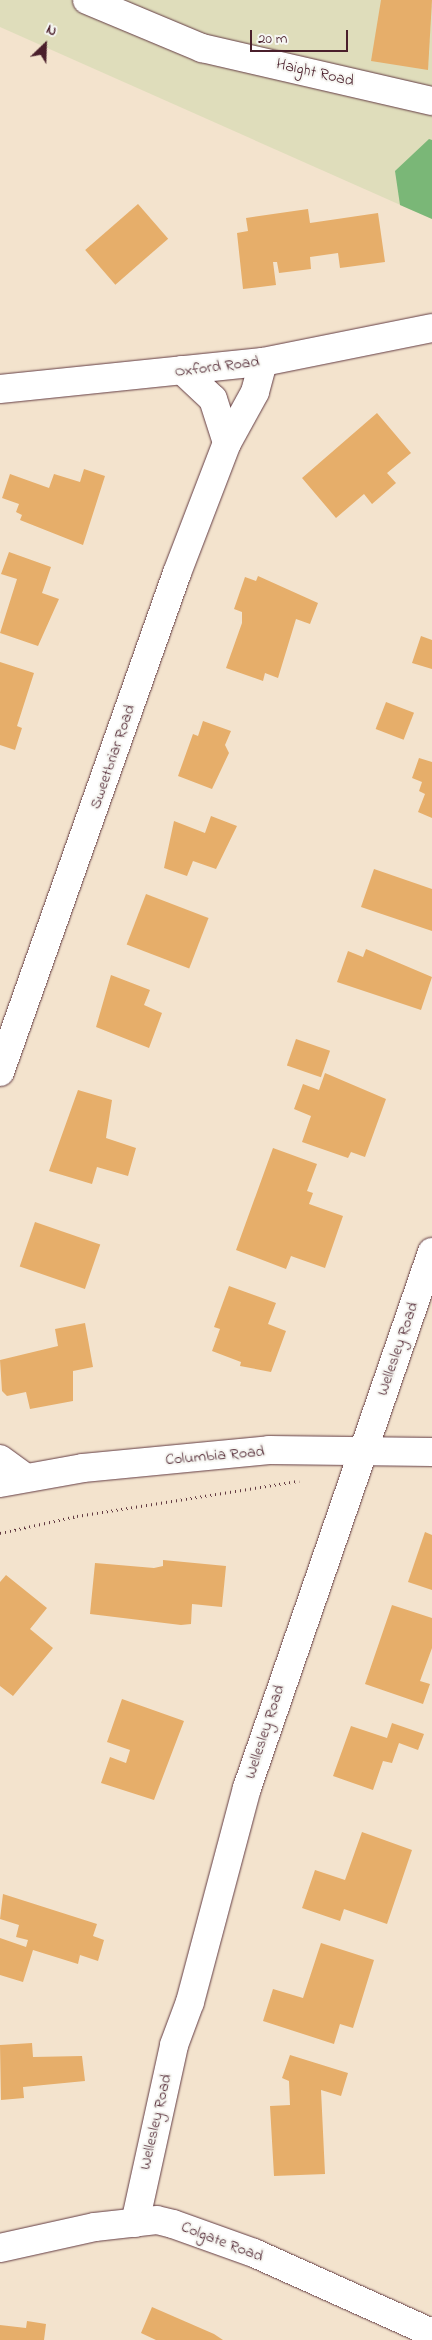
<!DOCTYPE html>
<style>
body{margin:0}
#map{position:relative;width:432px;height:2340px;overflow:hidden;background:#f3e3cd;font-family:"Indie Flower",sans-serif}
div>[style]{position:absolute}
.built>*{inset:0;background:#dfddbb}
.forest>*{inset:0;background:#7ab777}
.building>*{inset:0;background:#e6ae6a;transform-origin:0 0}
.path>*{height:3px;margin-top:-1.5px;transform-origin:0;background:repeating-linear-gradient(90deg,#633c43 0 1px,transparent 0 5px)}
.roads{filter:drop-shadow(0 0 1px #633c43) drop-shadow(0 0 1px #633c43)}
.street>*{height:28px;margin:-14px;padding:0 14px;transform-origin:14px;border-radius:14px;background:#fff}
span{translate:-50% -50%;white-space:nowrap;text-align:center;line-height:1.15;-webkit-text-stroke:4px #f6f6f2;paint-order:stroke}
.street-label{font-size:16px;color:#4a1f2b}
.north{position:absolute;left:20px;top:20px;width:50px;height:50px;-webkit-text-stroke:4px #f6f6f2;paint-order:stroke;rotate:24deg;font-size:14px;font-weight:700;line-height:20px;text-align:center;color:#4a1f2b}
.north::after{content:'';display:block;margin:auto;width:18px;height:22px;background:#4a1f2b;clip-path:polygon(50% 0,100% 100%,50% 72%,0 100%)}
.scale{position:absolute;left:250px;top:30px;width:98px;height:22px;box-sizing:border-box;border:2px solid #4a1f2b;border-top:0;padding-left:6px;font-size:15px;line-height:18px;white-space:nowrap;color:#4a1f2b;-webkit-text-stroke:4px #f6f6f2;paint-order:stroke}
</style>
<div id="map">
<div class="built">
<i style="clip-path:polygon(0 0,432px 0,432px 219px,0 27px)"></i>
</div>
<div class="forest">
<i style="clip-path:polygon(429px 139px,432px 140px,432px 219px,400px 205px,395px 171px)"></i>
</div>
<div class="building">
<i style="clip-path:polygon(381px 0,432px 0,428px 70px,371px 61px)"></i>
<i style="left:138px;top:204px;width:46px;height:70px;rotate:49deg"></i>
<i style="clip-path:polygon(308px 209px,310px 223px,378px 213px,385px 262px,340px 268px,338px 253px,310px 257px,311px 269px,279px 273px,277px 262px,273px 262px,276px 285px,243px 289px,237px 233px,248px 231px,246px 218px)"></i>
<i style="clip-path:polygon(377px 413px,411px 453px,387px 473px,396px 483px,372px 504px,364px 494px,336px 518px,302px 478px)"></i>
<i style="clip-path:polygon(84px 469px,105px 476px,83px 545px,20px 520px,22px 515px,16px 512px,19px 504px,2px 498px,10px 474px,49px 488px,54px 474px,80px 482px)"></i>
<i style="clip-path:polygon(9px 552px,51px 567px,42px 593px,59px 599px,38px 646px,0 633px,17px 579px,1px 574px)"></i>
<i style="clip-path:polygon(258px 576px,318px 603px,310px 624px,296px 619px,278px 678px,265px 673px,263px 681px,226px 668px,242px 623px,242px 612px,234px 609px,245px 577px,256px 581px)"></i>
<i style="clip-path:polygon(421px 636px,432px 640px,432px 669px,412px 663px)"></i>
<i style="clip-path:polygon(0 662px,34px 673px,17px 726px,22px 728px,15px 750px,0 745px)"></i>
<i style="left:386px;top:702px;width:30px;height:29px;rotate:21deg"></i>
<i style="clip-path:polygon(203px 721px,231px 731px,225px 745px,229px 753px,212px 789px,178px 776px,193px 734px,198px 736px)"></i>
<i style="clip-path:polygon(419px 758px,432px 762px,432px 818px,418px 812px,425px 794px,419px 791px,422px 782px,412px 778px)"></i>
<i style="clip-path:polygon(211px 816px,237px 826px,216px 869px,193px 861px,187px 876px,164px 868px,174px 821px,205px 833px)"></i>
<i style="clip-path:polygon(374px 869px,432px 889px,432px 931px,361px 907px)"></i>
<i style="left:146px;top:894px;width:67px;height:54px;rotate:21deg"></i>
<i style="clip-path:polygon(366px 949px,432px 977px,421px 1010px,337px 982px,348px 951px,363px 957px)"></i>
<i style="clip-path:polygon(111px 975px,150px 990px,144px 1005px,162px 1013px,149px 1048px,96px 1027px)"></i>
<i style="left:296px;top:1039px;width:36px;height:28px;rotate:19deg"></i>
<i style="clip-path:polygon(325px 1073px,386px 1099px,365px 1157px,351px 1152px,348px 1158px,302px 1142px,311px 1116px,294px 1109px,303px 1084px,319px 1090px)"></i>
<i style="clip-path:polygon(78px 1090px,112px 1100px,106px 1138px,136px 1148px,128px 1176px,97px 1167px,92px 1184px,49px 1171px)"></i>
<i style="clip-path:polygon(273px 1148px,317px 1164px,307px 1191px,313px 1193px,309px 1204px,343px 1216px,325px 1268px,291px 1256px,286px 1269px,236px 1250px)"></i>
<i style="left:35px;top:1222px;width:69px;height:47px;rotate:19deg"></i>
<i style="clip-path:polygon(229px 1286px,276px 1303px,268px 1324px,286px 1331px,271px 1372px,240px 1366px,241px 1362px,212px 1351px,220px 1329px,214px 1327px)"></i>
<i style="clip-path:polygon(85px 1323px,93px 1367px,73px 1371px,73px 1401px,30px 1409px,26px 1392px,7px 1396px,2px 1391px,0 1360px,58px 1346px,55px 1329px)"></i>
<i style="clip-path:polygon(425px 1532px,432px 1535px,432px 1590px,408px 1582px)"></i>
<i style="clip-path:polygon(163px 1560px,226px 1566px,222px 1607px,192px 1604px,191px 1624px,181px 1625px,90px 1614px,95px 1563px,154px 1568px,163px 1566px)"></i>
<i style="clip-path:polygon(6px 1575px,47px 1608px,30px 1629px,53px 1648px,13px 1696px,0 1686px,0 1582px)"></i>
<i style="clip-path:polygon(392px 1605px,432px 1618px,432px 1648px,420px 1681px,430px 1684px,423px 1704px,365px 1684px)"></i>
<i style="clip-path:polygon(122px 1699px,184px 1721px,154px 1800px,101px 1783px,110px 1757px,126px 1763px,130px 1750px,107px 1742px)"></i>
<i style="clip-path:polygon(392px 1723px,424px 1734px,418px 1750px,399px 1743px,392px 1763px,383px 1761px,373px 1790px,333px 1776px,351px 1726px,387px 1738px)"></i>
<i style="clip-path:polygon(362px 1832px,412px 1850px,387px 1924px,344px 1909px,340px 1921px,302px 1908px,315px 1870px,345px 1880px)"></i>
<i style="clip-path:polygon(3px 1894px,97px 1924px,93px 1936px,104px 1940px,98px 1961px,80px 1955px,78px 1964px,33px 1950px,23px 1982px,0 1975px,0 1938px,26px 1947px,28px 1940px,16px 1937px,19px 1925px,0 1919px)"></i>
<i style="clip-path:polygon(321px 1943px,374px 1960px,353px 2028px,340px 2024px,334px 2044px,263px 2021px,273px 1989px,303px 1998px)"></i>
<i style="clip-path:polygon(32px 2043px,33px 2057px,82px 2056px,85px 2081px,23px 2087px,24px 2098px,1px 2100px,0 2045px)"></i>
<i style="clip-path:polygon(290px 2055px,348px 2073px,341px 2096px,321px 2090px,325px 2174px,274px 2176px,270px 2106px,290px 2105px,289px 2081px,282px 2078px)"></i>
<i style="clip-path:polygon(152px 2307px,214px 2334px,223px 2340px,156px 2340px,141px 2333px)"></i>
<i style="clip-path:polygon(27px 2321px,46px 2324px,44px 2340px,0 2340px,0 2325px,26px 2328px)"></i>
</div>
<div class="path">
<i style="left:0;top:1533px;width:79px;rotate:-12.4deg"></i>
<i style="left:77px;top:1516px;width:225px;rotate:-9deg"></i>
</div>
<div class="roads">
<div class="street">
<i style="left:87px;top:0;width:125px;rotate:22.7deg"></i>
<i style="left:202px;top:48px;width:236px;rotate:13deg"></i>
<i style="left:182px;top:370px;width:42px;rotate:43.1deg"></i>
<i style="left:213px;top:399px;width:46px;rotate:72.3deg"></i>
<i style="left:0;top:389px;width:264px;rotate:-5.9deg"></i>
<i style="left:263px;top:362px;width:172px;rotate:-11.4deg"></i>
<i style="left:0;top:1072px;width:529px;rotate:-70.47deg"></i>
<i style="left:177px;top:573px;width:139px;rotate:-69deg"></i>
<i style="left:227px;top:443px;width:58px;rotate:-61.2deg"></i>
<i style="left:255px;top:392px;width:31px;rotate:-75deg"></i>
<i style="left:0;top:1459px;width:31px;rotate:36deg"></i>
<i style="left:0;top:1483px;width:84px;rotate:-10.2deg"></i>
<i style="left:83px;top:1468px;width:187px;rotate:-5.5deg"></i>
<i style="left:269px;top:1450px;width:163px;rotate:0.7deg"></i>
<i style="left:135px;top:2223px;width:182px;rotate:-77.6deg"></i>
<i style="left:174px;top:2045px;width:46px;rotate:-69.6deg"></i>
<i style="left:190px;top:2002px;width:221px;rotate:-75.1deg"></i>
<i style="left:247px;top:1788px;width:567px;rotate:-70.96deg"></i>
<i style="left:0;top:2248px;width:97px;rotate:-12.5deg"></i>
<i style="left:95px;top:2227px;width:62px;rotate:-6.4deg"></i>
<i style="left:157px;top:2220px;width:16px;rotate:14deg"></i>
<i style="left:173px;top:2224px;width:86px;rotate:19.7deg"></i>
<i style="left:254px;top:2253px;width:195px;rotate:24.2deg"></i>
</div>
</div>
<div class="street-label">
<span style="left:315px;top:73px;rotate:13deg">Haight Road</span>
<span style="left:217px;top:367px;rotate:-7deg">Oxford Road</span>
<span style="left:113px;top:757px;rotate:-71deg">Sweetbriar Road</span>
<span style="left:398px;top:1349px;rotate:-71deg">Wellesley Road</span>
<span style="left:215px;top:1456px;rotate:-5deg">Columbia Road</span>
<span style="left:265px;top:1732px;rotate:-72deg">Wellesley Road</span>
<span style="left:156px;top:2122px;rotate:-77deg">Wellesley Road</span>
<span style="left:222px;top:2242px;rotate:21deg">Colgate Road</span>
</div>
<div class="north">N</div>
<div class="scale">20 m</div>
</div>
